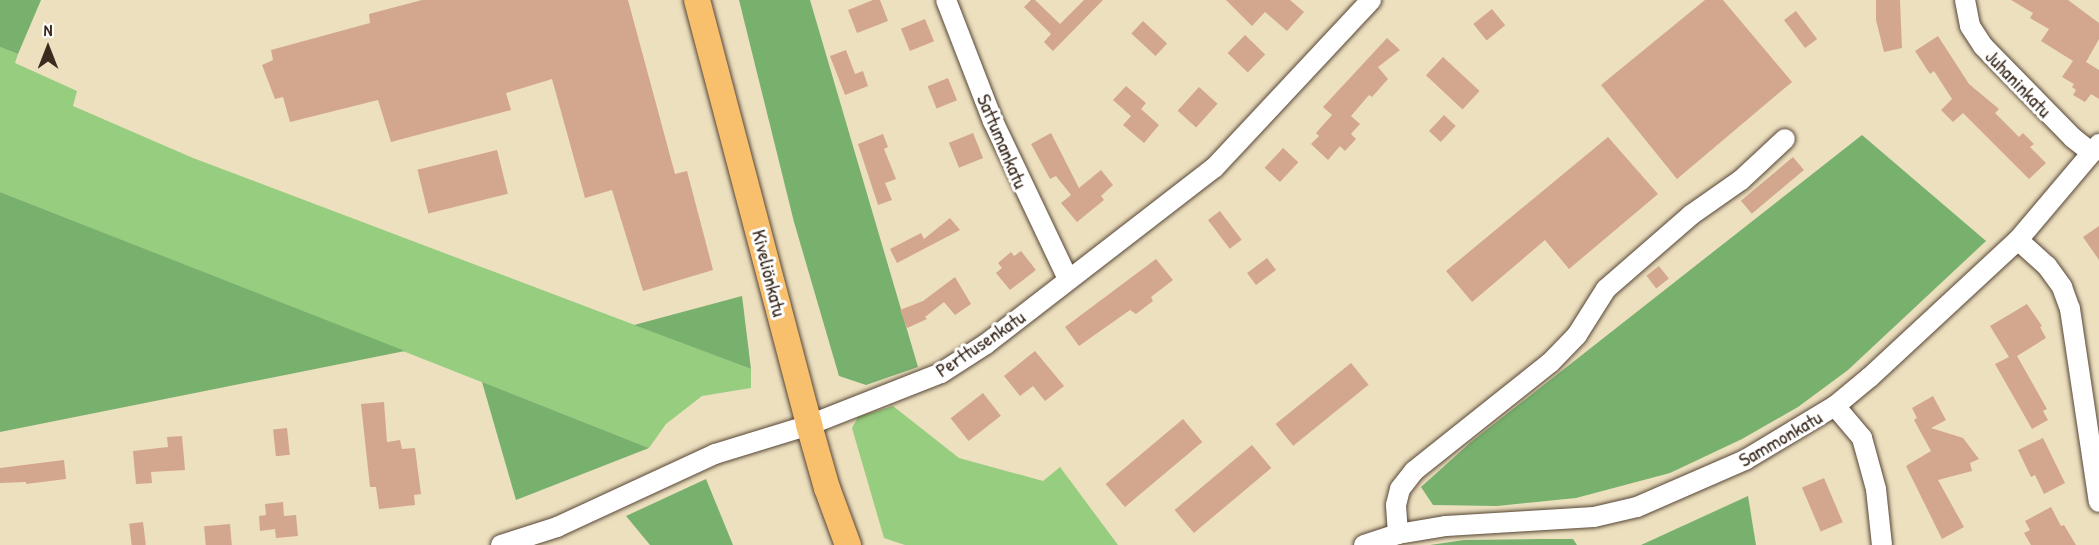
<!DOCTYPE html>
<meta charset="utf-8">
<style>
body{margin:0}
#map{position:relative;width:2099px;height:545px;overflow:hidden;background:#ede0bf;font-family:"Patrick Hand",sans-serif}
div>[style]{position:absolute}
.green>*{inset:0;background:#96cd7f}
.forest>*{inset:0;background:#78b06e}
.building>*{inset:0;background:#d3a68e;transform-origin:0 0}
.roads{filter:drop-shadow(0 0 2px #564536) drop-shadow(0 0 2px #564536)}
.minor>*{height:20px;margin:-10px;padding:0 10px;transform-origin:10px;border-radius:10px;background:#fff}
.major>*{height:26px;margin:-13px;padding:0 13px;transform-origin:13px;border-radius:13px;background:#f8bf6c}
span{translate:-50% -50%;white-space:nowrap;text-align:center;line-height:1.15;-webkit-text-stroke:6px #fff;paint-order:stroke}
.street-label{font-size:20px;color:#3b2a1e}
.north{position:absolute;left:18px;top:18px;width:60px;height:60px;-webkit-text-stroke:4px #fff;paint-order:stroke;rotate:0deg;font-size:16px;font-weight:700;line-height:24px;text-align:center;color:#3b2a1e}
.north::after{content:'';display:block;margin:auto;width:21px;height:27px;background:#3b2a1e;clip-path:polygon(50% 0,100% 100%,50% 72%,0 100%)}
</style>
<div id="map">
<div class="green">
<i style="clip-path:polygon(0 47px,18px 54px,15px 63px,77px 91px,73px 106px,193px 158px,751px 369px,751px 388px,702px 396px,666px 424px,649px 448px,0 192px)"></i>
<i style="clip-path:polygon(893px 406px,959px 458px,1043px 481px,1060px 467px,1118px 545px,905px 545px,884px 538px,852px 428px,858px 417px)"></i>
</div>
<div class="forest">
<i style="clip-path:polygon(0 0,41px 0,18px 54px,0 47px)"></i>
<i style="clip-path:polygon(739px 0,810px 0,918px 367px,866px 385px,839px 376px,794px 222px)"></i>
<i style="clip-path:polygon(1862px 135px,1986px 241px,1848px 370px,1798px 407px,1742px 439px,1670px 473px,1576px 498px,1497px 506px,1433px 505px,1421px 487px,1471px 442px)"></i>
<i style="clip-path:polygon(0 192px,405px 351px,0 432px)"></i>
<i style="clip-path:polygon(742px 296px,751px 369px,634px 325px)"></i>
<i style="clip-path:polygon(482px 382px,649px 448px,516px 500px)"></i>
<i style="clip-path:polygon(706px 479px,733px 545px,650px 545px,626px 516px)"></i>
<i style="clip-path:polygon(1748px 496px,1756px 545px,1641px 545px)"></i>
<i style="clip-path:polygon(1540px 539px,1573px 539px,1577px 545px,1430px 545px,1464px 540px)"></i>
</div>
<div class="building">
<i style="clip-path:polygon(422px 0,628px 0,675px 174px,687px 171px,713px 270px,643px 291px,612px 190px,585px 198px,552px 79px,506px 93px,511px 110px,391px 142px,378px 100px,290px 122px,283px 97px,275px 99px,262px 65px,273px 60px,271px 50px,370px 23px,369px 14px)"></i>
<i style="clip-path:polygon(873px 0,880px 0,888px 21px,857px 33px,848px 10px)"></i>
<i style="clip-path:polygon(1031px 0,1035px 0,1060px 24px,1084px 0,1103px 0,1053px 51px,1044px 42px,1051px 34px,1024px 7px)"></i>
<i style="clip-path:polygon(1226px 0,1290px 0,1304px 12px,1287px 31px,1265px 12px,1252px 26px)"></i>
<i style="clip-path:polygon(1705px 0,1723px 0,1792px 82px,1677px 179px,1601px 85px)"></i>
<i style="clip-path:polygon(1876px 0,1900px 0,1902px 48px,1884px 52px,1876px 20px)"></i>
<i style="clip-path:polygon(2011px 0,2068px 0,2099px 23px,2099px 39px,2086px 62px,2099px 70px,2099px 99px,2091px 94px,2085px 102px,2073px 95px,2076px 90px,2072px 87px,2074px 84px,2062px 77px,2073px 61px,2041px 41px,2049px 29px,2030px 18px,2033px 13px)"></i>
<i style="left:1492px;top:9px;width:21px;height:24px;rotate:51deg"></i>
<i style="left:1796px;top:11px;width:35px;height:15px;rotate:53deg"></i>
<i style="left:925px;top:19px;width:24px;height:26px;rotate:68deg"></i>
<i style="left:1143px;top:21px;width:33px;height:17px;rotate:43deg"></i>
<i style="left:1245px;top:35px;width:28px;height:25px;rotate:44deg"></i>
<i style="clip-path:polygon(1938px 36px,1969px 84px,1999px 109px,1995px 113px,2019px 137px,2023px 133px,2034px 144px,2030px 147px,2046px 163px,2029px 179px,1963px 113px,1953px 122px,1941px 110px,1952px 99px,1934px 71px,1930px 74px,1915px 51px)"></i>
<i style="clip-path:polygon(1387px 38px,1400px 50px,1378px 67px,1388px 79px,1372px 97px,1369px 95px,1351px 116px,1360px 124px,1351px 134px,1356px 139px,1345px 151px,1340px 146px,1328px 160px,1311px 144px,1319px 136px,1316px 133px,1332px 115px,1323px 107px)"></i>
<i style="clip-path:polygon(846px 50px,855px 74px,863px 71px,868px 86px,845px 95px,830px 56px)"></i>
<i style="left:1443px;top:57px;width:50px;height:25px;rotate:43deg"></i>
<i style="left:948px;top:78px;width:24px;height:22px;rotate:68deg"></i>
<i style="clip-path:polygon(1126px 86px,1146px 103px,1141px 109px,1159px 125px,1144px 143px,1123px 125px,1131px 116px,1113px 100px)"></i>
<i style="left:1199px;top:87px;width:25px;height:32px;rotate:42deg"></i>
<i style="left:1444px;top:115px;width:16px;height:22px;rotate:43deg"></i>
<i style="left:973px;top:133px;width:27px;height:26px;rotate:68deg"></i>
<i style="clip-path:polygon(1051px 133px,1079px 188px,1101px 170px,1113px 185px,1101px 196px,1104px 200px,1077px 222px,1061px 203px,1071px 195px,1056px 176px,1050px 179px,1031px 144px)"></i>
<i style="clip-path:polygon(883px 134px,888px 147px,884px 149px,896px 179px,885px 183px,892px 200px,878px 205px,858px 144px)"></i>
<i style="clip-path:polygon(1608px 137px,1658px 194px,1569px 269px,1545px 240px,1472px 302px,1446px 271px)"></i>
<i style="left:1283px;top:148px;width:21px;height:27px;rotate:43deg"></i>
<i style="left:497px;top:150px;width:45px;height:82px;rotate:76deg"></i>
<i style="left:1793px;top:157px;width:17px;height:68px;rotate:50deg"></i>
<i style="left:1220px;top:211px;width:36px;height:15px;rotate:53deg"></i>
<i style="clip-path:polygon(950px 218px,960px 230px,897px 263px,890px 249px,921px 233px,924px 239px)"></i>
<i style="clip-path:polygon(2099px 226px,2099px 260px,2083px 237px)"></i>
<i style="clip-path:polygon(1021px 251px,1036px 270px,1010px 290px,996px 273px,1002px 268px,998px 263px,1011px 252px,1014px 256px)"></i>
<i style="left:1267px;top:258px;width:15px;height:25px;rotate:53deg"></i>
<i style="clip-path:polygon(1156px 259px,1173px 280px,1151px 297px,1153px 301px,1136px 314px,1130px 310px,1079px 346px,1065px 327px)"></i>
<i style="left:1659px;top:266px;width:16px;height:16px;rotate:52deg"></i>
<i style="clip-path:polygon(955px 277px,971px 304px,955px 315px,944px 302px,925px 317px,927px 319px,907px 328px,900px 310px,923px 301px)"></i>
<i style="clip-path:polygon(2027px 304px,2042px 326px,2040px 327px,2046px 338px,2017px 356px,2047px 409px,2043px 411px,2048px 420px,2032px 429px,1995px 364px,2009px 357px,1990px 326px)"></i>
<i style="clip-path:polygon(1035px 351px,1064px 386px,1045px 401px,1033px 386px,1020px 396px,1004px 376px)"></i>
<i style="left:1351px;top:363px;width:28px;height:97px;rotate:51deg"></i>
<i style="left:983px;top:393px;width:29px;height:41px;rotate:52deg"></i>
<i style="clip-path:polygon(1933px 396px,1946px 420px,1931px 428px,1963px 438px,1979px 459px,1970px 463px,1972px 471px,1938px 480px,1964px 527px,1942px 539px,1906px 466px,1931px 451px,1914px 420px,1917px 418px,1912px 408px)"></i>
<i style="clip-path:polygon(384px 402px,387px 442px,400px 440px,402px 449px,415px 448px,421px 494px,414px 495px,415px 505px,379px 509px,376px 487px,370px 487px,361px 404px)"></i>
<i style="left:1183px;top:419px;width:30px;height:101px;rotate:50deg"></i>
<i style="left:287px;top:428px;width:27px;height:14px;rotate:84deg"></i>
<i style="clip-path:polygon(182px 436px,185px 470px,151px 472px,152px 483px,136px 484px,133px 451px,168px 447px,167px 437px)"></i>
<i style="clip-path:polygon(2043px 438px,2065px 483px,2044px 494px,2035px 475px,2031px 477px,2018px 450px)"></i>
<i style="left:1252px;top:445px;width:30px;height:101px;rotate:50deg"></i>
<i style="clip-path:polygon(64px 460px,66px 479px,26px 484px,26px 482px,0 483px,0 468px)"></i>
<i style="left:1824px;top:478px;width:48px;height:24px;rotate:67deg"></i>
<i style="clip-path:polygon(283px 502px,284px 516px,296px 515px,298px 536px,276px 538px,275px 529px,260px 531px,259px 516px,266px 515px,265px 504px)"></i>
<i style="clip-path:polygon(2051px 507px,2061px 526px,2064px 525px,2076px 545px,2031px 545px,2024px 533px,2030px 530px,2025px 521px)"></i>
<i style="left:143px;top:522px;width:23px;height:14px;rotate:83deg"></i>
<i style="left:230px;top:524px;width:21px;height:26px;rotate:85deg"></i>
</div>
<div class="roads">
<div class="minor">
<i style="left:946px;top:0;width:130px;rotate:68.8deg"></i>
<i style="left:993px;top:121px;width:175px;rotate:64.6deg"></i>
<i style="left:1965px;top:0;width:26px;rotate:79deg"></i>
<i style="left:1970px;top:26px;width:24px;rotate:57deg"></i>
<i style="left:1983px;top:46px;width:129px;rotate:45.6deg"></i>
<i style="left:2073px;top:138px;width:24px;rotate:38deg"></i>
<i style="left:2018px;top:240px;width:39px;rotate:42deg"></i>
<i style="left:2047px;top:266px;width:26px;rotate:54deg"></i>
<i style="left:2062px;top:287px;width:23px;rotate:70deg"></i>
<i style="left:2070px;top:309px;width:195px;rotate:81.5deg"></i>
<i style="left:1835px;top:406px;width:42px;rotate:49.8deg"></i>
<i style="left:1862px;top:438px;width:53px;rotate:74.6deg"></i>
<i style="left:1876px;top:489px;width:56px;rotate:83.9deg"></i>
<i style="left:1398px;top:534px;width:29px;rotate:-94deg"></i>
<i style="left:1396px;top:505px;width:16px;rotate:-76deg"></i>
<i style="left:1400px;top:489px;width:23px;rotate:-52deg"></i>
<i style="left:1414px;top:471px;width:174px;rotate:-38.5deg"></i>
<i style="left:1550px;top:363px;width:39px;rotate:-46deg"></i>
<i style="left:1577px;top:335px;width:54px;rotate:-57.8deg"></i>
<i style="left:1606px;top:289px;width:113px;rotate:-41deg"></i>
<i style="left:1691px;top:215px;width:61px;rotate:-35deg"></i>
<i style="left:1741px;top:180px;width:60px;rotate:-43deg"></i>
<i style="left:501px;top:545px;width:59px;rotate:-17.8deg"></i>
<i style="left:557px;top:527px;width:174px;rotate:-24.8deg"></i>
<i style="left:715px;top:454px;width:98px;rotate:-17.1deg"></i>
<i style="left:809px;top:425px;width:142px;rotate:-21.5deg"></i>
<i style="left:941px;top:373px;width:54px;rotate:-32.8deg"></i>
<i style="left:986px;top:344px;width:288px;rotate:-37.7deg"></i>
<i style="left:1214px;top:168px;width:230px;rotate:-46.9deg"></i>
<i style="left:1364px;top:545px;width:36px;rotate:-18deg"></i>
<i style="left:1398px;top:534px;width:49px;rotate:-9.5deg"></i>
<i style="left:1446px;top:526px;width:148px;rotate:-3.5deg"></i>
<i style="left:1594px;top:517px;width:44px;rotate:-13.1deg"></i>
<i style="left:1637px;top:507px;width:118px;rotate:-23.5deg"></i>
<i style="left:1745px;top:460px;width:105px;rotate:-31deg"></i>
<i style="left:1835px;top:406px;width:45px;rotate:-39.6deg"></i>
<i style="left:1870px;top:377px;width:202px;rotate:-42.8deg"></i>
<i style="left:2018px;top:240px;width:126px;rotate:-49.8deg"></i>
</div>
<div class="major">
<i style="left:697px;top:0;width:440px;rotate:75.2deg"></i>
<i style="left:809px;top:425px;width:66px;rotate:74.1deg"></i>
<i style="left:827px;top:488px;width:61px;rotate:69.8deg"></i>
</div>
</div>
<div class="street-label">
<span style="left:2019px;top:83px;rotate:46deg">Juhaninkatu</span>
<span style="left:1003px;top:141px;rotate:67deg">Sattumankatu</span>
<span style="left:770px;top:273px;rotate:76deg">Kiveliönkatu</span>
<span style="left:980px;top:343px;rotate:-34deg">Perttusenkatu</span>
<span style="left:1780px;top:438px;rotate:-30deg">Sammonkatu</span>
</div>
<div class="north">N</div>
</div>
